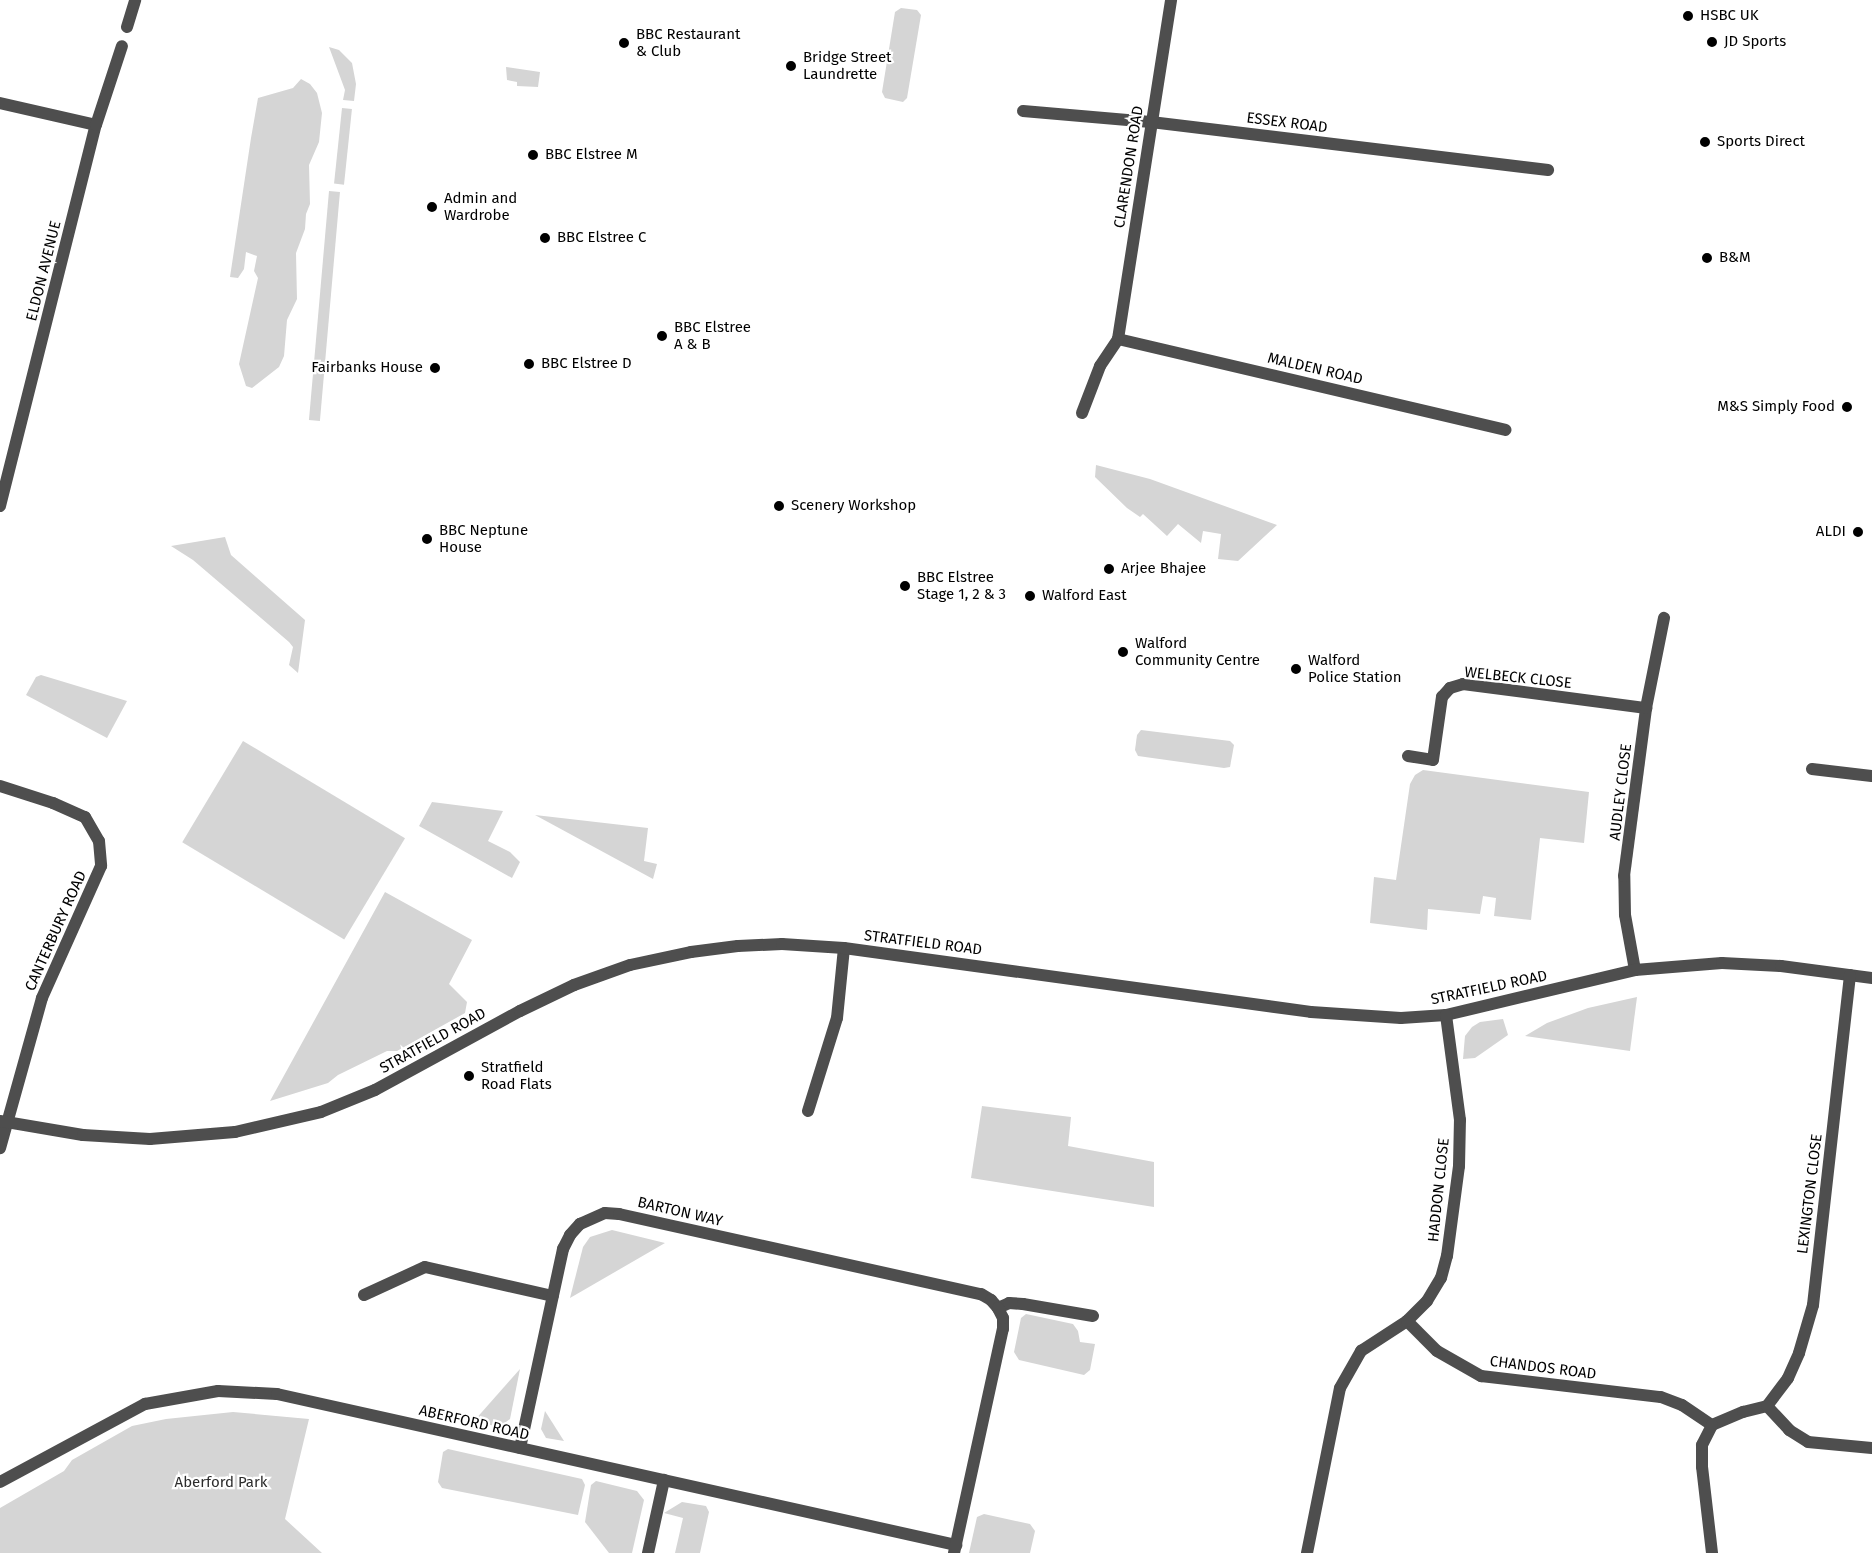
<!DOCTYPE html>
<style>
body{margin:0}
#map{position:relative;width:1872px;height:1553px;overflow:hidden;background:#fff;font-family:"Fira Sans",sans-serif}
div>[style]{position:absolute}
.green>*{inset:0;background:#d5d5d5;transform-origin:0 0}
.minor>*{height:12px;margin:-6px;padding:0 6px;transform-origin:6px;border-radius:6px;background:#4e4e4e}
.dots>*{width:16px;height:16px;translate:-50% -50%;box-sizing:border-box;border:3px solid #fff;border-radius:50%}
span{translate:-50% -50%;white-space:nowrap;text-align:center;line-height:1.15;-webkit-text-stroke:4.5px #fff;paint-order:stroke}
.poi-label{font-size:15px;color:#000}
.left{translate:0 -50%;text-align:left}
.right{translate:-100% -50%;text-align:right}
.street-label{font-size:15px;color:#000}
.park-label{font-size:15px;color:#2c2c2c}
</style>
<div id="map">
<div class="green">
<i style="clip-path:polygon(901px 8px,917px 10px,921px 15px,907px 98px,903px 102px,885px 98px,882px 92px,895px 12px)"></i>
<i style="clip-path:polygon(329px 47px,339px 50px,352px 63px,356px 84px,354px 101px,343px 100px,345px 90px)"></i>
<i style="clip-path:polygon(506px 67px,540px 72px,538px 87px,517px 86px,517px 82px,507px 80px)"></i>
<i style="clip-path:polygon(301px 79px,310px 84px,317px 93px,322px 113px,319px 142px,309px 165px,310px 204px,306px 214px,305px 229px,296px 253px,297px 299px,287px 320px,284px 356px,279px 367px,252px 388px,246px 386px,239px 364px,258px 278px,254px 271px,257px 256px,246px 252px,244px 269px,238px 278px,230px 277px,251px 138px,258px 98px,293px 88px)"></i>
<i style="left:342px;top:108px;width:10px;height:76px;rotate:6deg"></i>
<i style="left:329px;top:191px;width:11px;height:230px;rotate:5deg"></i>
<i style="clip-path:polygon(1096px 465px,1150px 479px,1277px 525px,1238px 561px,1218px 559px,1221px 534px,1203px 531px,1201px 543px,1178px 524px,1167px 536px,1143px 514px,1140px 517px,1127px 508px,1095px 477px)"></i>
<i style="clip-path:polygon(225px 537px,231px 555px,305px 620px,298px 673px,289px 665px,293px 647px,289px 642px,193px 560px,171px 546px)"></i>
<i style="clip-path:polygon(41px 675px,127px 701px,107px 738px,26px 695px,36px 677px)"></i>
<i style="clip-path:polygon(1141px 730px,1230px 741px,1234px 745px,1230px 767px,1224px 768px,1138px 756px,1135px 750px,1137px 735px)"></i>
<i style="left:243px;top:741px;width:189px;height:118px;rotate:31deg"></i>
<i style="clip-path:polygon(1423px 770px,1589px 792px,1584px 843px,1540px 838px,1531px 920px,1494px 916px,1496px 898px,1483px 896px,1480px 914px,1428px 909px,1427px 930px,1370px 923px,1374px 877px,1396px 880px,1410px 784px,1415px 775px)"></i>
<i style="clip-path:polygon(432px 802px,503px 811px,488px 841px,510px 852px,520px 862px,512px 878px,419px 826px)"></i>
<i style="clip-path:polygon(535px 815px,648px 828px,644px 861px,657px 864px,653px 879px)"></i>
<i style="clip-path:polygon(385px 892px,472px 940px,449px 984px,467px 1002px,465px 1013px,397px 1051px,387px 1051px,338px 1075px,328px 1083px,270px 1101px)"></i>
<i style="clip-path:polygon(1637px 997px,1630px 1051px,1525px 1036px,1547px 1023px,1588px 1008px)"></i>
<i style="clip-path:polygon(1503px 1019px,1508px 1035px,1475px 1058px,1463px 1059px,1465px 1036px,1472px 1027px,1480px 1022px)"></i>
<i style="clip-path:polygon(982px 1106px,1071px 1117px,1068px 1146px,1154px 1162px,1154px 1207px,971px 1178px)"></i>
<i style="clip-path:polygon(612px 1230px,665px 1243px,570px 1298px,583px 1247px,590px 1237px)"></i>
<i style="clip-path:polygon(1026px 1314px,1073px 1324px,1078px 1331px,1080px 1342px,1095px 1344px,1090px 1370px,1084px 1375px,1019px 1360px,1014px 1352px,1021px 1318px)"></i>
<i style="clip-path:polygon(520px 1369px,510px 1419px,499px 1427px,474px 1421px)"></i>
<i style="clip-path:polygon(545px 1411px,564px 1441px,546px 1438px,541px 1429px)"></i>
<i style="clip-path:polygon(233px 1412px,309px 1419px,285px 1519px,322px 1553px,0 1553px,0 1508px,64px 1471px,72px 1460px,132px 1426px,166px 1419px)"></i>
<i style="clip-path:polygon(448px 1449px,582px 1479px,585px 1485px,578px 1515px,442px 1488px,438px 1482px,443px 1452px)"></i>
<i style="clip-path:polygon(596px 1481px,637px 1491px,644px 1500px,632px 1553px,609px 1553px,585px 1522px,591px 1485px)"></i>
<i style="clip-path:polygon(682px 1502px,706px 1506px,709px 1512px,700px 1553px,675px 1553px,683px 1518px,664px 1513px)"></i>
<i style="clip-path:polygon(984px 1514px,1030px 1524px,1035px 1531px,1030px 1553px,969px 1553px,977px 1517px)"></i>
</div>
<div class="minor">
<i style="left:127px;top:27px;width:28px;rotate:-73deg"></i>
<i style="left:0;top:103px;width:98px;rotate:12.9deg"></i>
<i style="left:1023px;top:111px;width:128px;rotate:4.9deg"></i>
<i style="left:1151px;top:122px;width:400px;rotate:6.9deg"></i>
<i style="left:1118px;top:339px;width:398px;rotate:13.2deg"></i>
<i style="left:1082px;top:413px;width:50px;rotate:-69deg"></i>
<i style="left:1100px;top:366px;width:32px;rotate:-56deg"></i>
<i style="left:1118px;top:339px;width:343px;rotate:-81.1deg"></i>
<i style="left:0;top:506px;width:393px;rotate:-75.9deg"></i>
<i style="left:96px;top:125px;width:83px;rotate:-71.8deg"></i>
<i style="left:1408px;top:756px;width:25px;rotate:9deg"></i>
<i style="left:1433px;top:760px;width:64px;rotate:-81.9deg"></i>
<i style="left:1442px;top:697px;width:12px;rotate:-48deg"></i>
<i style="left:1450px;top:688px;width:14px;rotate:-17deg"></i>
<i style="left:1463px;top:684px;width:185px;rotate:7.5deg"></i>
<i style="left:1812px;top:769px;width:60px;rotate:6.7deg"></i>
<i style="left:0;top:786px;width:56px;rotate:17.8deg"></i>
<i style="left:53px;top:803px;width:35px;rotate:24deg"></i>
<i style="left:85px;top:817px;width:28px;rotate:60deg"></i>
<i style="left:99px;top:841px;width:25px;rotate:85deg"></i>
<i style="left:101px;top:866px;width:145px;rotate:114.1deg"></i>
<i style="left:42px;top:998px;width:156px;rotate:105.6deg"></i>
<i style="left:1635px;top:970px;width:56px;rotate:-100.3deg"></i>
<i style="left:1625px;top:915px;width:39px;rotate:-91deg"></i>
<i style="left:1624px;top:876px;width:169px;rotate:-82.5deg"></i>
<i style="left:1646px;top:708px;width:92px;rotate:-78.7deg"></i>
<i style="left:808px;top:1111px;width:97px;rotate:-72.7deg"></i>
<i style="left:837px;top:1018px;width:70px;rotate:-84.3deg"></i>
<i style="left:0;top:1121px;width:84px;rotate:9.6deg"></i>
<i style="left:83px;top:1135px;width:67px;rotate:3.4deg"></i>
<i style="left:150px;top:1139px;width:85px;rotate:-4.7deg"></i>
<i style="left:235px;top:1132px;width:88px;rotate:-13.1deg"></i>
<i style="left:321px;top:1112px;width:58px;rotate:-22.2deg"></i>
<i style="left:375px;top:1090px;width:165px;rotate:-28.6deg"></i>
<i style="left:520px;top:1011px;width:60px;rotate:-25.7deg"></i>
<i style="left:574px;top:985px;width:59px;rotate:-19.7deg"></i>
<i style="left:630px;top:965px;width:62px;rotate:-12deg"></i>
<i style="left:691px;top:952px;width:47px;rotate:-7.3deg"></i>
<i style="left:738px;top:946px;width:44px;rotate:-2.6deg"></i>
<i style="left:782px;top:944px;width:62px;rotate:3.7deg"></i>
<i style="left:844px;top:948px;width:471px;rotate:7.8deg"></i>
<i style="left:1311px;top:1012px;width:90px;rotate:3.8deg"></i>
<i style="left:1401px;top:1018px;width:45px;rotate:-3.8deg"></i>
<i style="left:1446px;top:1015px;width:194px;rotate:-13.4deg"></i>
<i style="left:1635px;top:970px;width:87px;rotate:-4.6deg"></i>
<i style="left:1722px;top:963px;width:59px;rotate:2.9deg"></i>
<i style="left:1781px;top:966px;width:92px;rotate:7.5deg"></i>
<i style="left:364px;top:1295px;width:67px;rotate:-24.7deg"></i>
<i style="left:425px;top:1267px;width:131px;rotate:12.8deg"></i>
<i style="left:1407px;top:1321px;width:42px;rotate:45deg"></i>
<i style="left:1437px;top:1351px;width:51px;rotate:29.6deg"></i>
<i style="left:1481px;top:1376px;width:181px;rotate:6.7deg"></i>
<i style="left:1661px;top:1397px;width:22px;rotate:21deg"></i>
<i style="left:1682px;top:1405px;width:36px;rotate:34deg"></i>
<i style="left:1767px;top:1406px;width:35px;rotate:-53deg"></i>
<i style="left:1788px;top:1378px;width:27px;rotate:-66deg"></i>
<i style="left:1799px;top:1353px;width:50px;rotate:-73.7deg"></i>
<i style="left:1813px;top:1305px;width:332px;rotate:-83.6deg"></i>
<i style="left:1712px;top:1425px;width:34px;rotate:-23deg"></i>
<i style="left:1743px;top:1412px;width:25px;rotate:-14deg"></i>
<i style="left:1767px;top:1406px;width:33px;rotate:47deg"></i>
<i style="left:1789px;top:1430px;width:22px;rotate:32deg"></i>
<i style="left:1808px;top:1442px;width:64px;rotate:5.4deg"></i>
<i style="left:520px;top:1448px;width:204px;rotate:-77.8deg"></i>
<i style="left:563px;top:1249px;width:16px;rotate:-63deg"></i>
<i style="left:570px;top:1235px;width:15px;rotate:-48deg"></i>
<i style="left:580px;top:1224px;width:27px;rotate:-24deg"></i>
<i style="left:605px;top:1213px;width:14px;rotate:4deg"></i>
<i style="left:619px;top:1214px;width:371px;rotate:12.5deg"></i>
<i style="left:981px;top:1294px;width:12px;rotate:31deg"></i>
<i style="left:991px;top:1300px;width:11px;rotate:49deg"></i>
<i style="left:998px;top:1308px;width:12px;rotate:-24deg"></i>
<i style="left:1009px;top:1303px;width:14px;rotate:4deg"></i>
<i style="left:1023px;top:1304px;width:71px;rotate:9.7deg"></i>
<i style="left:0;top:1482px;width:165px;rotate:-28.3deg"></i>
<i style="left:145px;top:1404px;width:74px;rotate:-10.1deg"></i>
<i style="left:218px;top:1391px;width:59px;rotate:2.9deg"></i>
<i style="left:277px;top:1394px;width:696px;rotate:12.54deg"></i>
<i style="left:648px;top:1553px;width:75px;rotate:-77.6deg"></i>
<i style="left:954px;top:1553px;width:229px;rotate:-77.7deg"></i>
<i style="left:1003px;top:1329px;width:11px;rotate:-90deg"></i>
<i style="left:1003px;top:1318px;width:11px;rotate:-117deg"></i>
<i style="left:1307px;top:1553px;width:168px;rotate:-78.7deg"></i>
<i style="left:1340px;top:1388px;width:43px;rotate:-60.4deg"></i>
<i style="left:1361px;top:1351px;width:55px;rotate:-33.1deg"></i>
<i style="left:1407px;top:1321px;width:28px;rotate:-45deg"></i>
<i style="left:1427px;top:1301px;width:27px;rotate:-59deg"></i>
<i style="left:1441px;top:1278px;width:23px;rotate:-75deg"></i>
<i style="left:1447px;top:1256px;width:91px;rotate:-82.4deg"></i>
<i style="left:1459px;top:1166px;width:46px;rotate:-88.8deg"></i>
<i style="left:1460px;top:1120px;width:106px;rotate:-97.6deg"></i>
<i style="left:1712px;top:1553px;width:87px;rotate:-96.6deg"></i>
<i style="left:1702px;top:1467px;width:22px;rotate:-90deg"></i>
<i style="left:1702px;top:1445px;width:22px;rotate:-63deg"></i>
</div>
<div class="dots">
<i style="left:1688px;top:16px;background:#000"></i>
<i style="left:1712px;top:42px;background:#000"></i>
<i style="left:624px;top:43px;background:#000"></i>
<i style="left:791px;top:66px;background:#000"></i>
<i style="left:1705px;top:142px;background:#000"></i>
<i style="left:533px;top:155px;background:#000"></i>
<i style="left:432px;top:207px;background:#000"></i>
<i style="left:545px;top:238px;background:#000"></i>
<i style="left:1707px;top:258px;background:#000"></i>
<i style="left:662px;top:336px;background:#000"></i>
<i style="left:529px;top:364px;background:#000"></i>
<i style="left:435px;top:368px;background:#000"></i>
<i style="left:1847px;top:407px;background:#000"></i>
<i style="left:779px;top:506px;background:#000"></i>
<i style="left:1858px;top:532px;background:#000"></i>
<i style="left:427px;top:539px;background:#000"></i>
<i style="left:1109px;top:569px;background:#000"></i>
<i style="left:905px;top:586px;background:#000"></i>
<i style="left:1030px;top:596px;background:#000"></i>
<i style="left:1123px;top:652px;background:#000"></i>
<i style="left:1296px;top:669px;background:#000"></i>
<i style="left:469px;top:1076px;background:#000"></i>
</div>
<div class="poi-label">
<span class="left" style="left:1700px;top:16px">HSBC UK</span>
<span class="left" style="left:636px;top:43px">BBC Restaurant<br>&amp; Club</span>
<span class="left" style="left:1724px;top:42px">JD Sports</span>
<span class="left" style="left:803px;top:66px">Bridge Street<br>Laundrette</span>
<span class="left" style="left:1717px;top:142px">Sports Direct</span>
<span class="left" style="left:545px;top:155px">BBC Elstree M</span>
<span class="left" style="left:444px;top:207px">Admin and<br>Wardrobe</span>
<span class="left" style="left:557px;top:238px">BBC Elstree C</span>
<span class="left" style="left:1719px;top:258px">B&amp;M</span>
<span class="left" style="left:674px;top:336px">BBC Elstree<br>A &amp; B</span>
<span class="left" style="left:541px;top:364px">BBC Elstree D</span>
<span class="right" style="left:423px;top:368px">Fairbanks House</span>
<span class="right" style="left:1835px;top:407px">M&amp;S Simply Food</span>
<span class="left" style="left:791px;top:506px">Scenery Workshop</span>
<span class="left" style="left:439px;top:539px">BBC Neptune<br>House</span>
<span class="right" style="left:1846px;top:532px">ALDI</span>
<span class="left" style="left:1121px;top:569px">Arjee Bhajee</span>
<span class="left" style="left:917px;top:586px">BBC Elstree<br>Stage 1, 2 &amp; 3</span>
<span class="left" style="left:1042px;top:596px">Walford East</span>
<span class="left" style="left:1135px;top:652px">Walford<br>Community Centre</span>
<span class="left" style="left:1308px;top:669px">Walford<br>Police Station</span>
<span class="left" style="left:481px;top:1076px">Stratfield<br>Road Flats</span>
</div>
<div class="street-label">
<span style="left:1287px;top:123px;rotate:7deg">ESSEX ROAD</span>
<span style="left:1129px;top:167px;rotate:-81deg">CLARENDON ROAD</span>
<span style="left:44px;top:271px;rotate:-76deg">ELDON AVENUE</span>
<span style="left:1315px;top:369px;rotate:13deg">MALDEN ROAD</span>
<span style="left:1518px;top:678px;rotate:6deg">WELBECK CLOSE</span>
<span style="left:1621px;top:792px;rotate:-83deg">AUDLEY CLOSE</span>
<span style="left:56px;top:931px;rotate:-66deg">CANTERBURY ROAD</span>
<span style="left:923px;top:943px;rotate:7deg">STRATFIELD ROAD</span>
<span style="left:1489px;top:988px;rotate:-12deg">STRATFIELD ROAD</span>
<span style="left:433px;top:1041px;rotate:-29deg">STRATFIELD ROAD</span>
<span style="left:1439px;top:1190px;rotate:-84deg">HADDON CLOSE</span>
<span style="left:1810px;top:1194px;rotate:-83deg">LEXINGTON CLOSE</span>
<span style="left:680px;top:1212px;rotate:13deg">BARTON WAY</span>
<span style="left:1543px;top:1368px;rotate:7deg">CHANDOS ROAD</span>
<span style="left:474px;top:1423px;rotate:13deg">ABERFORD ROAD</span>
</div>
<div class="park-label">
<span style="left:221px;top:1483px">Aberford Park</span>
</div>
</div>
